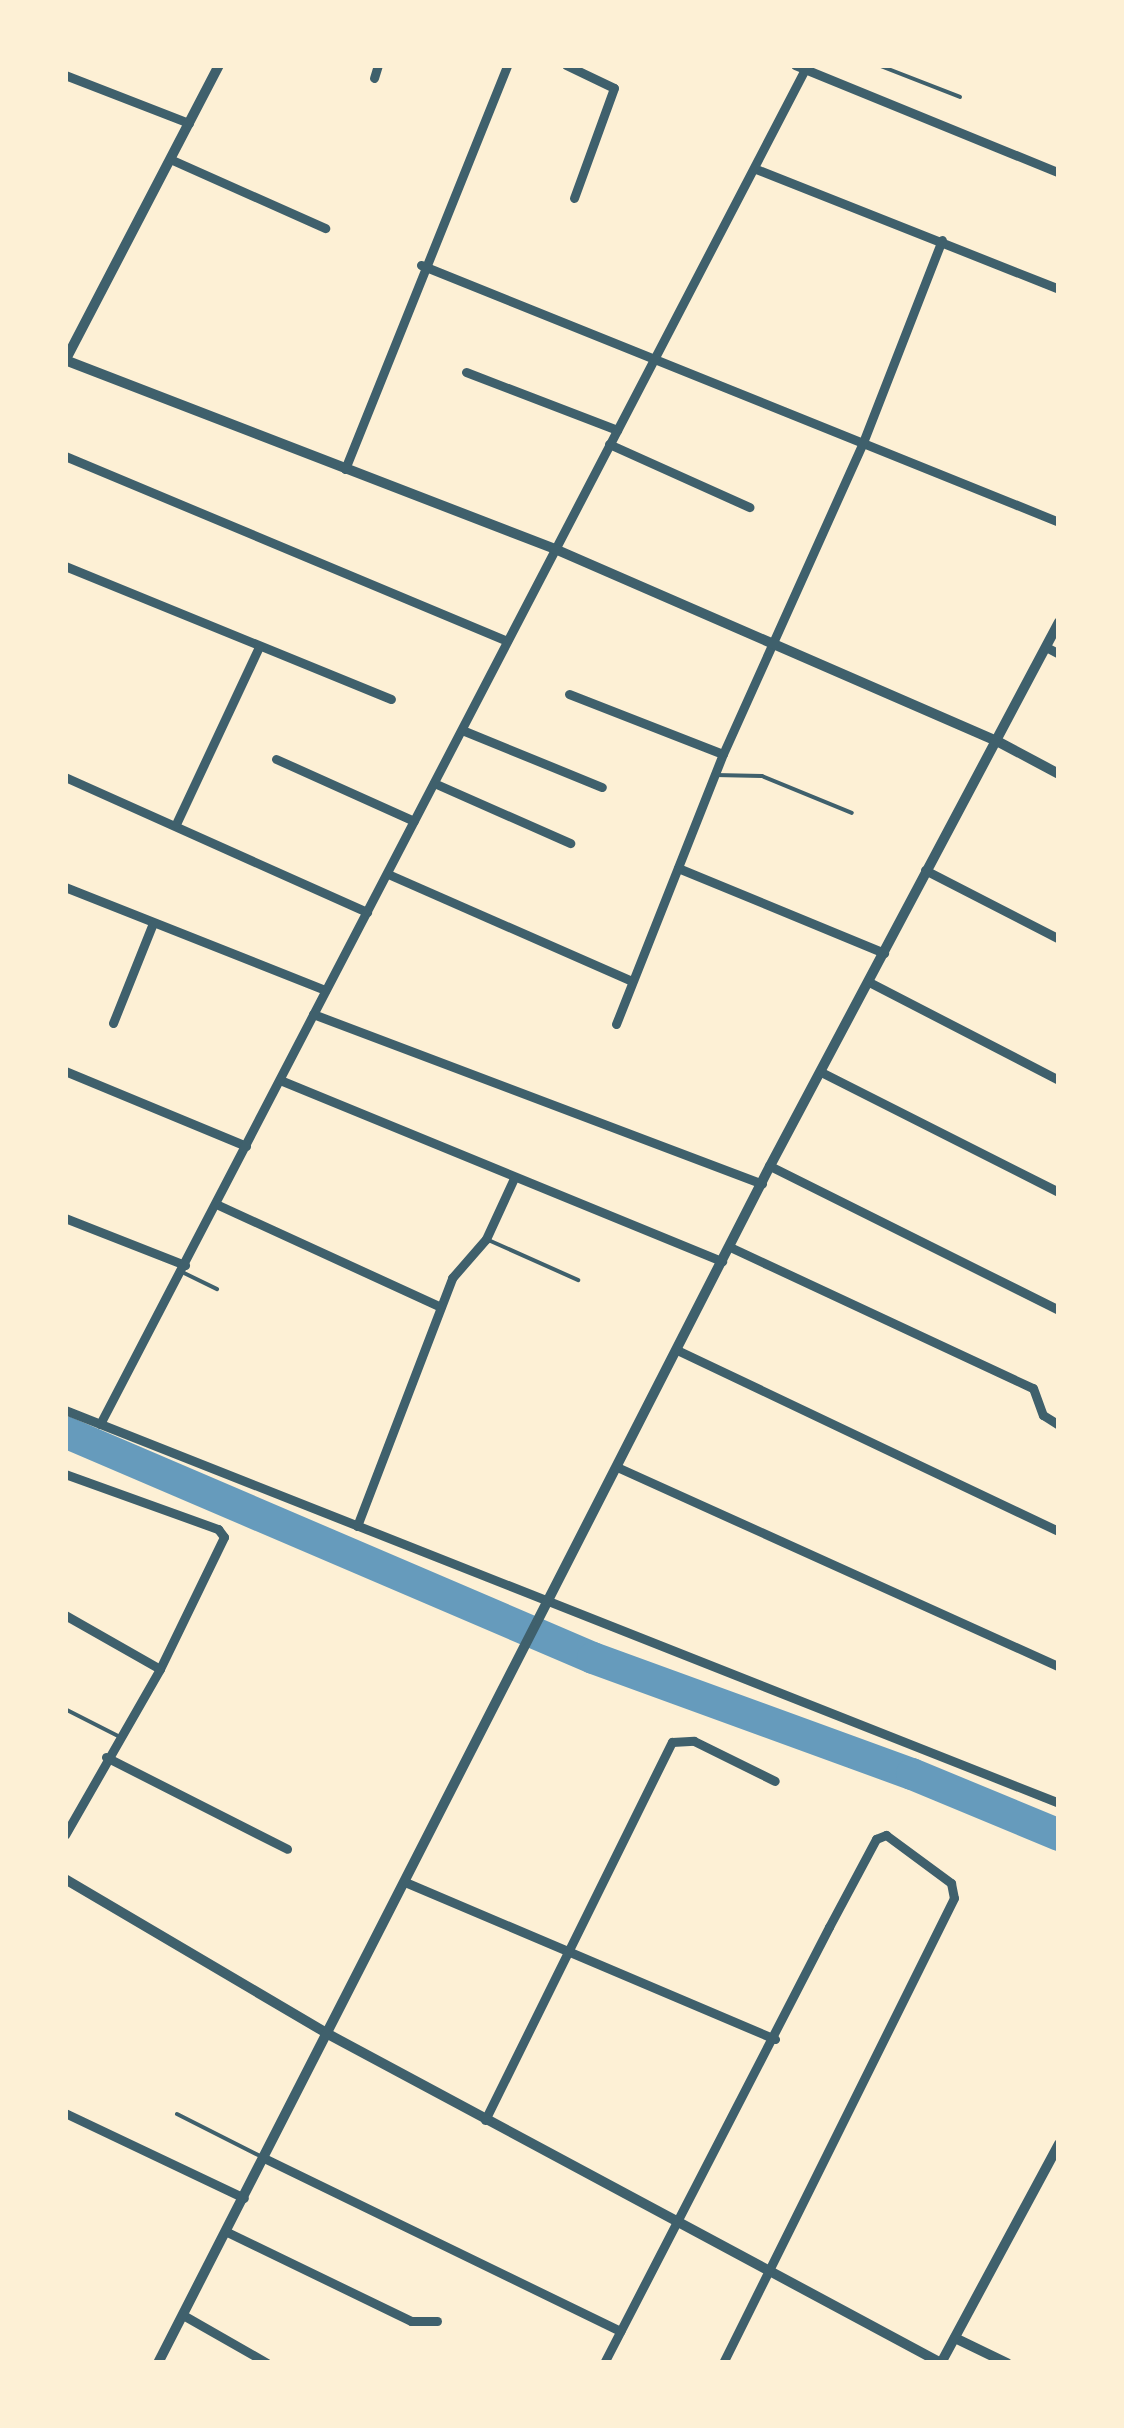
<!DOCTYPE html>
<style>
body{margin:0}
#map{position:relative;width:1124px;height:2428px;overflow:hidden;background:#fdf0d5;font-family:"Golos Text",sans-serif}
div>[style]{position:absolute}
.river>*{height:32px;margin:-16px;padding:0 16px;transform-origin:16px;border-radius:16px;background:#669bbc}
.service>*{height:4px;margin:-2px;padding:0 2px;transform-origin:2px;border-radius:2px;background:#3f606c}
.minor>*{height:9px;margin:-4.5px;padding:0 4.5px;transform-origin:4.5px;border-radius:4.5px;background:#3f606c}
.tertiary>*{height:10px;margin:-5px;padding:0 5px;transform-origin:5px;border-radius:5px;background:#3f606c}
span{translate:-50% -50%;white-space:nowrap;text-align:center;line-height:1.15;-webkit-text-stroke:10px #fdf0d5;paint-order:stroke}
.frame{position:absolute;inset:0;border:68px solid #fdf0d5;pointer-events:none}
</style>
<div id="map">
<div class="river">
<i style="left:65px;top:1432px;width:574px;rotate:23.17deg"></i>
<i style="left:593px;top:1658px;width:339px;rotate:20deg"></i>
<i style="left:912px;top:1774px;width:159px;rotate:22.5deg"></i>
</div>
<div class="service">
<i style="left:878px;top:65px;width:88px;rotate:21.3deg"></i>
<i style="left:715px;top:775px;width:47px;rotate:1.2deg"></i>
<i style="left:762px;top:776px;width:97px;rotate:22.3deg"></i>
<i style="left:486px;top:1239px;width:101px;rotate:24deg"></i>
<i style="left:182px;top:1272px;width:39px;rotate:26deg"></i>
<i style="left:65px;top:1709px;width:59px;rotate:27deg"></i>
<i style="left:177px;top:2114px;width:95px;rotate:26.8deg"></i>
</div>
<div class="minor">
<i style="left:566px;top:65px;width:53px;rotate:25.6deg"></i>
<i style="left:614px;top:88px;width:117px;rotate:110deg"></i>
<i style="left:795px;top:65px;width:285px;rotate:22.2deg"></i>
<i style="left:65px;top:75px;width:133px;rotate:21.2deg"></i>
<i style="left:374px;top:78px;width:14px;rotate:-73deg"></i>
<i style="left:170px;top:159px;width:170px;rotate:24deg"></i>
<i style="left:756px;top:169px;width:326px;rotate:21.6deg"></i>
<i style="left:421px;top:265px;width:688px;rotate:21.94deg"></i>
<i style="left:466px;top:372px;width:162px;rotate:21deg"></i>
<i style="left:609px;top:444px;width:154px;rotate:24.2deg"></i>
<i style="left:65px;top:456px;width:479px;rotate:22.7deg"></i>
<i style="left:345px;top:469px;width:435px;rotate:-68.1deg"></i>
<i style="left:65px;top:566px;width:352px;rotate:22.2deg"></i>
<i style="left:1046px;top:647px;width:15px;rotate:28deg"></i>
<i style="left:569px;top:694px;width:165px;rotate:21.3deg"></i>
<i style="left:462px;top:730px;width:151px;rotate:22.2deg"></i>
<i style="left:276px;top:759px;width:151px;rotate:24.2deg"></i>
<i style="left:65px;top:777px;width:331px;rotate:24.1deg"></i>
<i style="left:434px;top:783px;width:149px;rotate:23.8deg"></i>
<i style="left:176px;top:824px;width:195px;rotate:-64.9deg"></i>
<i style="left:678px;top:868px;width:223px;rotate:22.4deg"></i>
<i style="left:925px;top:870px;width:151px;rotate:27.2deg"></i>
<i style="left:388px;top:874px;width:266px;rotate:23.7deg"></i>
<i style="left:65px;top:887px;width:280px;rotate:21.6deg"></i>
<i style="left:869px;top:982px;width:214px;rotate:27.3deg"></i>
<i style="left:313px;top:1014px;width:480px;rotate:20.7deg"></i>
<i style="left:113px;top:1023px;width:108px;rotate:-68.2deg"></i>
<i style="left:616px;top:1024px;width:290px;rotate:-68.4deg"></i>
<i style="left:723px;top:754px;width:339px;rotate:-65.8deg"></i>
<i style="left:862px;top:445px;width:220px;rotate:-68.7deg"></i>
<i style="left:65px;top:1071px;width:196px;rotate:22.5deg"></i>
<i style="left:821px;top:1072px;width:267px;rotate:26.8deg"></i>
<i style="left:280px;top:1080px;width:478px;rotate:22.3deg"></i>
<i style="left:770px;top:1166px;width:323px;rotate:26.5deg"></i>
<i style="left:216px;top:1204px;width:247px;rotate:24.6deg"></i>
<i style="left:65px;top:1218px;width:129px;rotate:21.4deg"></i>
<i style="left:730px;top:1247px;width:334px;rotate:25deg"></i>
<i style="left:1033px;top:1388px;width:29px;rotate:70deg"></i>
<i style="left:1043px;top:1415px;width:19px;rotate:32deg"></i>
<i style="left:677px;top:1350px;width:423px;rotate:25.4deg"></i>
<i style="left:65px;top:1410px;width:1069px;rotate:21.57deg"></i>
<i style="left:100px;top:1424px;width:1532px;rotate:-62.51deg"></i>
<i style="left:617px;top:1467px;width:485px;rotate:24.3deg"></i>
<i style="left:65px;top:1474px;width:163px;rotate:19.8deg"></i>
<i style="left:218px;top:1529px;width:10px;rotate:53deg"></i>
<i style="left:224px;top:1537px;width:147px;rotate:115.9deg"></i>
<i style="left:160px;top:1669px;width:191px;rotate:119.8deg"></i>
<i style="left:357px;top:1526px;width:266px;rotate:-69deg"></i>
<i style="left:452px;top:1278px;width:52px;rotate:-48.9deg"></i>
<i style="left:486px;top:1239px;width:67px;rotate:-65.3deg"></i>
<i style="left:65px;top:1615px;width:109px;rotate:29.6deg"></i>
<i style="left:106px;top:1757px;width:203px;rotate:26.9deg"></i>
<i style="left:405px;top:1882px;width:402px;rotate:23deg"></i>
<i style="left:65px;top:2113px;width:198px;rotate:25.4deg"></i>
<i style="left:485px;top:2120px;width:422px;rotate:-63.7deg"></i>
<i style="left:672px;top:1742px;width:22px;rotate:-3deg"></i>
<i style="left:694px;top:1741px;width:90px;rotate:26.3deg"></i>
<i style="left:266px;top:2159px;width:394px;rotate:25.9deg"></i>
<i style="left:225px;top:2231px;width:207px;rotate:25.8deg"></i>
<i style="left:411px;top:2321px;width:26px"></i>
<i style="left:183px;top:2315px;width:97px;rotate:29.7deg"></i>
<i style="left:604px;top:2363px;width:491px;rotate:-62.7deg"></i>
<i style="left:829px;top:1927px;width:100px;rotate:-61.9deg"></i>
<i style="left:876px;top:1839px;width:11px;rotate:-22deg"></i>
<i style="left:886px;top:1835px;width:81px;rotate:36.4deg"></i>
<i style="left:951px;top:1883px;width:15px;rotate:79deg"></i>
<i style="left:954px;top:1898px;width:519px;rotate:116.42deg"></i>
</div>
<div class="tertiary">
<i style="left:65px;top:360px;width:525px;rotate:21.09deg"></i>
<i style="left:555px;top:549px;width:480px;rotate:23.5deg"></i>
<i style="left:995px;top:740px;width:72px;rotate:28deg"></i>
<i style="left:65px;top:361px;width:334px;rotate:-62.5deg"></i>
<i style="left:65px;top:1879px;width:305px;rotate:30.5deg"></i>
<i style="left:328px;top:2034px;width:696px;rotate:28.22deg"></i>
<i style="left:955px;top:2338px;width:58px;rotate:25.7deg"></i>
<i style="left:158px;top:2363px;width:1344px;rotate:-62.92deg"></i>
<i style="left:770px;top:1166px;width:616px;rotate:-62.02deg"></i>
<i style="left:941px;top:2363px;width:249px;rotate:-61.7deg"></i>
</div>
<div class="frame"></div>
</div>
